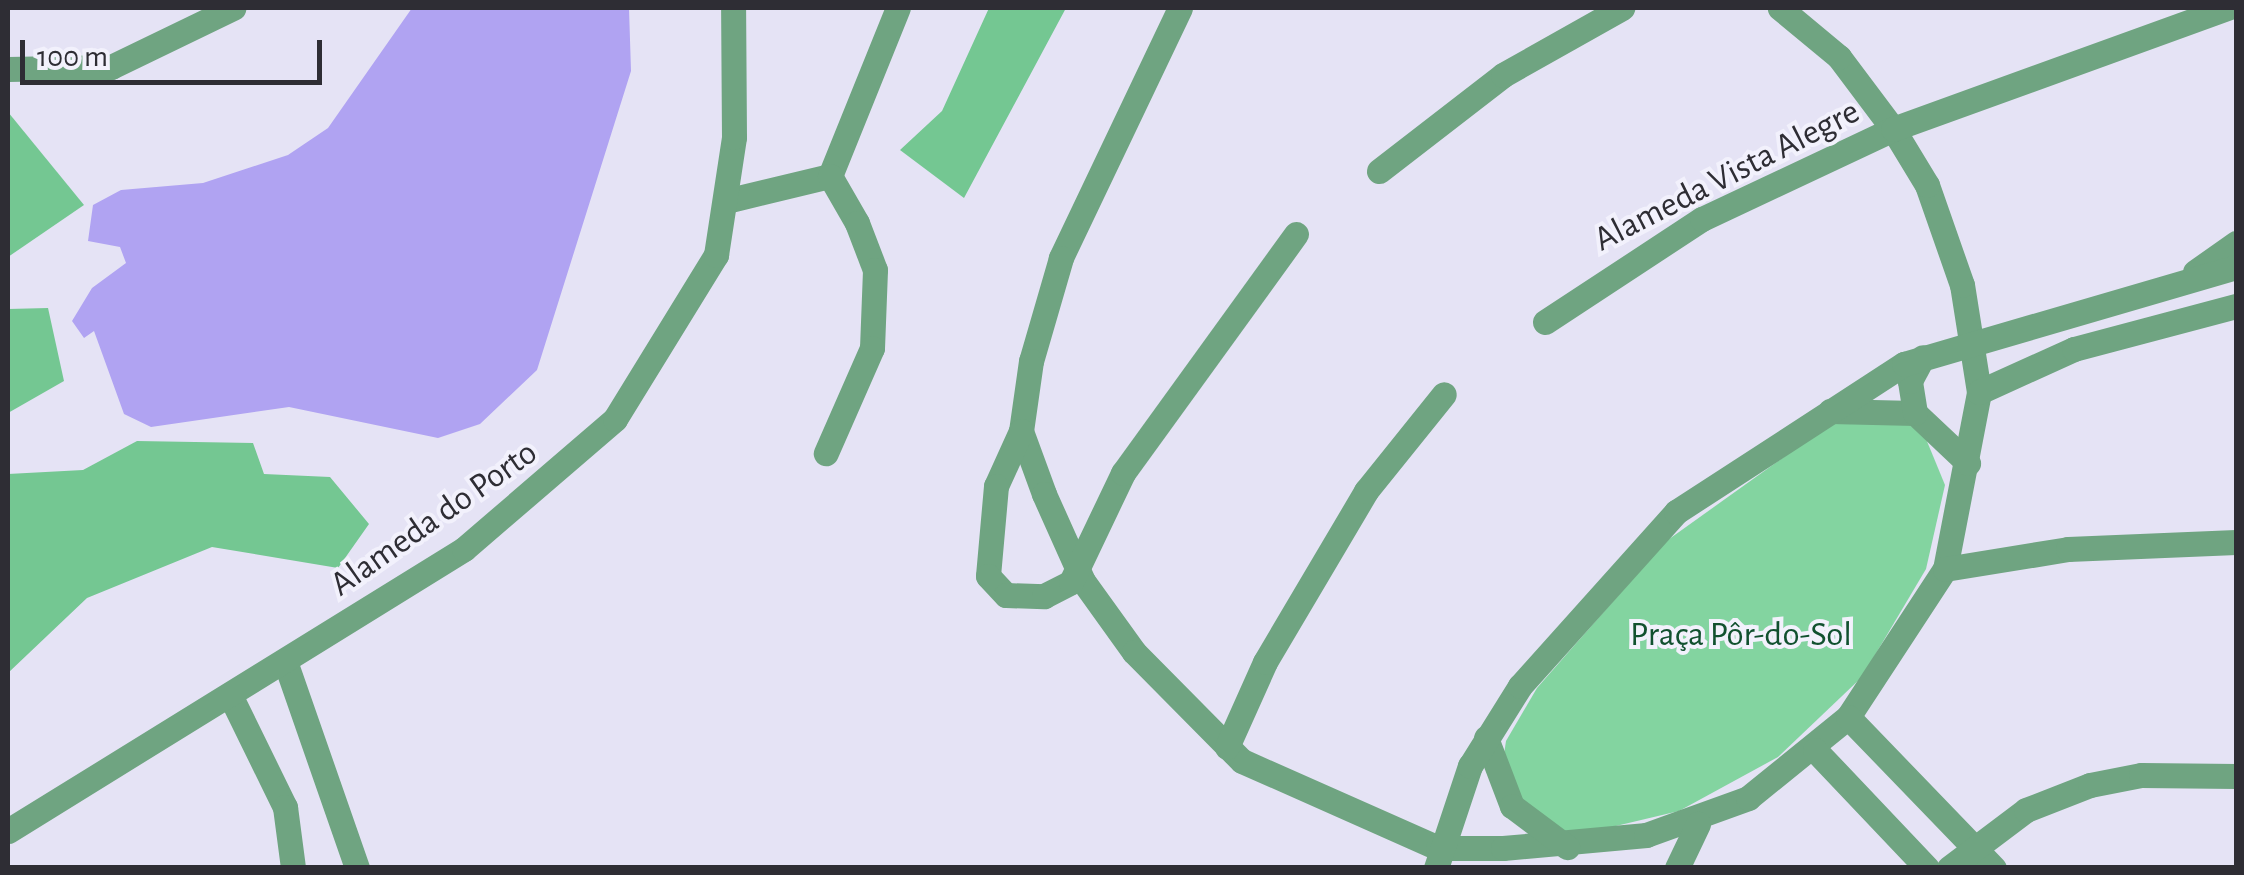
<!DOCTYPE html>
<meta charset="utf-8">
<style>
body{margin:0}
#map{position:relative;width:2244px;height:875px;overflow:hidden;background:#e5e3f5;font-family:"Alegreya Sans",sans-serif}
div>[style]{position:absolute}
.green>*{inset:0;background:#83d4a0}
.forest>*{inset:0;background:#74c792}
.water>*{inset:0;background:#b0a3f2}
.minor>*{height:25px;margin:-12.5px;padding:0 12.5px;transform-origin:12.5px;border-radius:12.5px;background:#6fa481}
span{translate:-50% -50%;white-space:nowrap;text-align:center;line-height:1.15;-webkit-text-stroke:8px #f2f1fc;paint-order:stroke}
.street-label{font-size:35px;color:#2e2d34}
.park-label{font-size:35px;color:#11512f}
.frame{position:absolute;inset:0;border:10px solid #2e2d34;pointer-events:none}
.scale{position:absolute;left:20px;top:40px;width:302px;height:45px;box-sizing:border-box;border:5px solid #2e2d34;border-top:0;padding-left:12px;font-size:30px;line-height:35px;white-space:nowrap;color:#2e2d34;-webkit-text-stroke:8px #f2f1fc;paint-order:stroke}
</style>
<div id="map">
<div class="green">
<i style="clip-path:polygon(1837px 419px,1900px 419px,1924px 434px,1945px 485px,1926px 569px,1862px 677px,1778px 757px,1679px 811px,1578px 835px,1529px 819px,1502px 768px,1506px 741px,1537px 688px,1665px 542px)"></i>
</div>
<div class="forest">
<i style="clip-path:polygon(989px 8px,1066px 8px,964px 198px,900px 150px,942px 111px)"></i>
<i style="clip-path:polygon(8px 112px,84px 205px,8px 257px)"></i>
<i style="clip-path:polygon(48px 308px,64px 381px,8px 413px,8px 309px)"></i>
<i style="clip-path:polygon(137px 441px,253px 443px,264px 474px,330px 477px,369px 524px,338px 568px,212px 547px,87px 598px,8px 673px,8px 474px,83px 470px)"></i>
</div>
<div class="water">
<i style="clip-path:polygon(412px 8px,629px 8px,631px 71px,537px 370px,480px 424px,438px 438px,289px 407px,151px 427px,124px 414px,94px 331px,84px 338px,72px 321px,92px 288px,126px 263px,120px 247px,88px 241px,93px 205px,121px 190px,203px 183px,288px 155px,328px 128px)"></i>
</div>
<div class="minor">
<i style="left:1180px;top:8px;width:277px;rotate:115.5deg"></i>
<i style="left:1061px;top:258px;width:107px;rotate:106.2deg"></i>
<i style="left:1031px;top:361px;width:71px;rotate:98.1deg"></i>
<i style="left:1021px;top:431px;width:67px;rotate:69.9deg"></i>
<i style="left:1044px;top:494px;width:95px;rotate:65.9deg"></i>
<i style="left:1083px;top:581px;width:87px;rotate:54.3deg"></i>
<i style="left:1134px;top:652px;width:153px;rotate:45.3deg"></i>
<i style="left:1242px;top:761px;width:214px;rotate:23.9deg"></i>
<i style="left:1438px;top:848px;width:65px"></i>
<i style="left:1503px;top:848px;width:144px;rotate:-5.2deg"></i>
<i style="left:1646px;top:835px;width:109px;rotate:-19.9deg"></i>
<i style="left:1748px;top:798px;width:129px;rotate:-39deg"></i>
<i style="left:1848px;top:717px;width:177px;rotate:-56.8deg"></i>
<i style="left:1945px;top:569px;width:180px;rotate:-79.1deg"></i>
<i style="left:1979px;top:392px;width:108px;rotate:-99deg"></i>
<i style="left:1962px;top:285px;width:106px;rotate:-109.3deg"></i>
<i style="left:1927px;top:185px;width:66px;rotate:-121.3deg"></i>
<i style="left:1893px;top:129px;width:90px;rotate:-126.9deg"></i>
<i style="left:1839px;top:57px;width:77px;rotate:-140.3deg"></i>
<i style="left:8px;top:69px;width:103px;rotate:-1.1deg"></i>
<i style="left:111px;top:67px;width:136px;rotate:-25.8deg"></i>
<i style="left:1379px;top:171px;width:157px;rotate:-37.7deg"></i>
<i style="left:1503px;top:75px;width:137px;rotate:-29.4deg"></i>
<i style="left:830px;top:176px;width:181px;rotate:-68deg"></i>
<i style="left:730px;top:200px;width:103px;rotate:-13.5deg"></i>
<i style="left:830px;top:176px;width:54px;rotate:60.1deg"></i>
<i style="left:857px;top:223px;width:50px;rotate:69deg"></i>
<i style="left:875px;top:270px;width:78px;rotate:92.2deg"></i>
<i style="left:872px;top:348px;width:115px;rotate:113.7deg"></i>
<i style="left:2195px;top:272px;width:50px;rotate:-35.3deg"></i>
<i style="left:1545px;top:322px;width:188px;rotate:-33.3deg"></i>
<i style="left:1702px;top:219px;width:211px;rotate:-25.2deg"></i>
<i style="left:1893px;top:129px;width:356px;rotate:-19.9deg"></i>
<i style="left:1979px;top:392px;width:104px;rotate:-24.4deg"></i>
<i style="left:2074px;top:349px;width:168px;rotate:-14.9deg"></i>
<i style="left:1830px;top:411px;width:85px;rotate:1.3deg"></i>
<i style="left:1915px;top:413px;width:73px;rotate:43.3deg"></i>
<i style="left:1915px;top:413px;width:32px;rotate:-99deg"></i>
<i style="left:1910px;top:381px;width:27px;rotate:-62deg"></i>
<i style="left:1021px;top:431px;width:60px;rotate:114.4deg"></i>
<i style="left:996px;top:486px;width:90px;rotate:95.1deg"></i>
<i style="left:988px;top:576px;width:26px;rotate:47deg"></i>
<i style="left:1006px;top:595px;width:38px;rotate:2deg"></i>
<i style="left:1044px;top:596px;width:30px;rotate:-27deg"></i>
<i style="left:1071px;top:582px;width:121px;rotate:-64.5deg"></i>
<i style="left:1123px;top:473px;width:295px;rotate:-54.1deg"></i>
<i style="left:1945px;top:569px;width:125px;rotate:-9.2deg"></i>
<i style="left:2068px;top:549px;width:168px;rotate:-2.4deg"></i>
<i style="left:286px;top:664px;width:216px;rotate:70.8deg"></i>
<i style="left:231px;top:697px;width:123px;rotate:63.9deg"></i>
<i style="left:285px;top:807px;width:62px;rotate:82.5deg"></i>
<i style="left:1848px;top:717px;width:210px;rotate:46deg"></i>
<i style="left:1486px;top:738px;width:73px;rotate:69.1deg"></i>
<i style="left:1512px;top:806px;width:69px;rotate:36.7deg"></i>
<i style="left:1227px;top:747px;width:93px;rotate:-65.9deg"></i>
<i style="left:1265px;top:662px;width:199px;rotate:-59.4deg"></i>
<i style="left:1366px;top:491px;width:124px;rotate:-51.2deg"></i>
<i style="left:1815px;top:750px;width:163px;rotate:46.5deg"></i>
<i style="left:8px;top:831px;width:536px;rotate:-31.73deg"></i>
<i style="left:464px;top:549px;width:199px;rotate:-40.7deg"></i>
<i style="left:615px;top:419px;width:193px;rotate:-58.4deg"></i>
<i style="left:716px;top:255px;width:119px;rotate:-81.3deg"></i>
<i style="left:734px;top:137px;width:129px;rotate:-90.4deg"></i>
<i style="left:1436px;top:868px;width:108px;rotate:-71.6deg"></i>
<i style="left:1470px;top:766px;width:94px;rotate:-58deg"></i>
<i style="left:1520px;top:686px;width:234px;rotate:-48.1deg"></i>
<i style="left:1676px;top:512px;width:272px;rotate:-33deg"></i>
<i style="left:1904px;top:364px;width:346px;rotate:-16.3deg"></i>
<i style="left:1677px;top:868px;width:49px;rotate:-64.5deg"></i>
<i style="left:1949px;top:868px;width:96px;rotate:-37deg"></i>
<i style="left:2026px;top:810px;width:69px;rotate:-21.3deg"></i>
<i style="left:2090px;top:785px;width:52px;rotate:-11.1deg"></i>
<i style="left:2141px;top:775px;width:95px;rotate:0.6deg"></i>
</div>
<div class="street-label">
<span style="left:1727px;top:176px;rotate:-27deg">Alameda Vista Alegre</span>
<span style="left:434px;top:519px;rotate:-35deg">Alameda do Porto</span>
</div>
<div class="park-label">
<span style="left:1741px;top:635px">Praça Pôr-do-Sol</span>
</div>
<div class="frame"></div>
<div class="scale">100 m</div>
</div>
